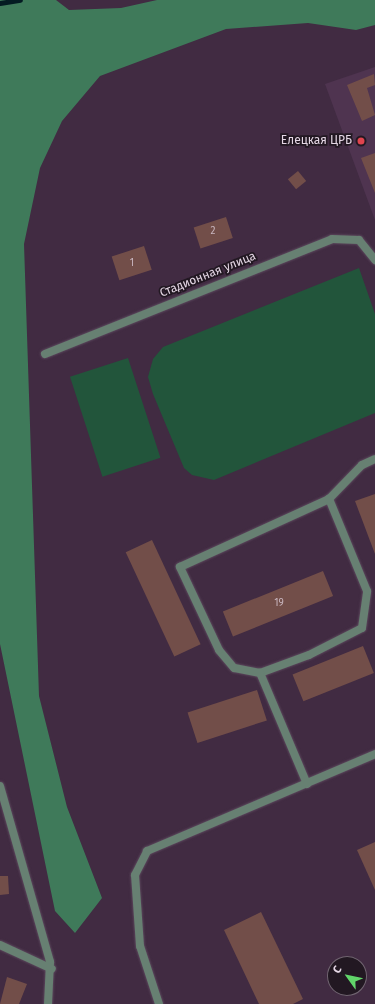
<!DOCTYPE html>
<meta charset="utf-8">
<style>
body{margin:0}
#map{position:relative;width:375px;height:1004px;overflow:hidden;background:#412b42;font-family:"Fira Sans",sans-serif}
div>[style]{position:absolute}
.built>*{inset:0;background:#4f3450}
.green>*{inset:0;background:#22553b;transform-origin:0 0}
.forest>*{inset:0;background:#3f7a5a}
.stream>*{height:4.5px;margin:-2.25px;padding:0 2.25px;transform-origin:2.25px;border-radius:2.25px;background:#041b22}
.building>*{inset:0;background:#724e49;transform-origin:0 0}
.roads{filter:drop-shadow(0 0 1px #5b475c) drop-shadow(0 0 1px #5b475c)}
.minor>*{height:8px;margin:-4px;padding:0 4px;transform-origin:4px;border-radius:4px;background:#678072}
.dots>*{width:11px;height:11px;translate:-50% -50%;box-sizing:border-box;border:2px solid #221822;border-radius:50%}
span{translate:-50% -50%;white-space:nowrap;text-align:center;line-height:1.15;-webkit-text-stroke:3.5px #221822;paint-order:stroke}
.number-label{font-size:10px;color:#c8b5be}
.number-label span{-webkit-text-stroke-width:0}
.poi-label{font-size:12px;color:#e5d7e5}
.right{translate:-100% -50%;text-align:right}
.street-label{font-size:12px;color:#e5d7e5}
.north{position:absolute;left:327px;top:956px;width:40px;height:40px;box-sizing:border-box;background:#221822;border:1px solid #706470;border-radius:50%;rotate:303deg;font-size:11px;font-weight:700;line-height:16px;text-align:center;color:#e5d7e5}
.north::after{content:'';display:block;margin:auto;width:14px;height:18px;background:#61d56a;clip-path:polygon(50% 0,100% 100%,50% 72%,0 100%)}
</style>
<div id="map">
<div class="built">
<i style="clip-path:polygon(375px 67px,375px 220px,325px 84px)"></i>
</div>
<div class="green">
<i style="clip-path:polygon(359px 268px,375px 314px,375px 413px,214px 480px,192px 475px,184px 468px,153px 394px,148px 377px,153px 359px,163px 347px)"></i>
<i style="left:128px;top:358px;width:105px;height:61px;rotate:72deg"></i>
</div>
<div class="forest">
<i style="clip-path:polygon(0 0,56px 0,69px 10px,121px 8px,157px 0,375px 0,375px 25px,356px 30px,308px 23px,226px 29px,100px 76px,62px 121px,40px 168px,24px 244px,39px 696px,67px 807px,102px 898px,75px 933px,55px 911px,0 644px)"></i>
</div>
<div class="stream">
<i style="left:0;top:3px;width:20px;rotate:-9deg"></i>
</div>
<div class="building">
<i style="clip-path:polygon(374px 74px,375px 85px,367px 88px,375px 115px,362px 121px,347px 85px)"></i>
<i style="clip-path:polygon(375px 153px,375px 193px,361px 158px)"></i>
<i style="left:298px;top:171px;width:13px;height:13px;rotate:51deg"></i>
<i style="left:226px;top:217px;width:22px;height:34px;rotate:72deg"></i>
<i style="left:144px;top:246px;width:25px;height:34px;rotate:72deg"></i>
<i style="clip-path:polygon(375px 494px,375px 554px,355px 501px)"></i>
<i style="left:152px;top:540px;width:115px;height:29px;rotate:65deg"></i>
<i style="left:323px;top:571px;width:27px;height:108px;rotate:68deg"></i>
<i style="left:363px;top:646px;width:29px;height:76px;rotate:68deg"></i>
<i style="left:257px;top:690px;width:32px;height:73px;rotate:72deg"></i>
<i style="clip-path:polygon(375px 842px,375px 890px,357px 850px)"></i>
<i style="clip-path:polygon(0 876px,8px 876px,9px 894px,0 895px)"></i>
<i style="clip-path:polygon(261px 912px,303px 999px,293px 1004px,259px 1004px,224px 930px)"></i>
<i style="clip-path:polygon(7px 977px,27px 984px,19px 1004px,0 1004px)"></i>
</div>
<div class="roads">
<div class="minor">
<i style="left:45px;top:354px;width:309px;rotate:-21.8deg"></i>
<i style="left:332px;top:239px;width:27px;rotate:2deg"></i>
<i style="left:359px;top:240px;width:26px;rotate:51deg"></i>
<i style="left:260px;top:673px;width:52px;rotate:-20.2deg"></i>
<i style="left:309px;top:655px;width:59px;rotate:-27deg"></i>
<i style="left:362px;top:628px;width:37px;rotate:-82deg"></i>
<i style="left:367px;top:591px;width:100px;rotate:-112.4deg"></i>
<i style="left:307px;top:784px;width:121px;rotate:-112.9deg"></i>
<i style="left:260px;top:673px;width:26px;rotate:-169deg"></i>
<i style="left:234px;top:668px;width:23px;rotate:-130deg"></i>
<i style="left:219px;top:650px;width:92px;rotate:-115.2deg"></i>
<i style="left:180px;top:567px;width:164px;rotate:-24.5deg"></i>
<i style="left:329px;top:499px;width:47px;rotate:-45.9deg"></i>
<i style="left:362px;top:465px;width:14px;rotate:-25deg"></i>
<i style="left:0;top:786px;width:183px;rotate:74.1deg"></i>
<i style="left:50px;top:962px;width:42px;rotate:92.7deg"></i>
<i style="left:0;top:945px;width:57px;rotate:24.8deg"></i>
<i style="left:159px;top:1004px;width:61px;rotate:-108.1deg"></i>
<i style="left:140px;top:946px;width:71px;rotate:-94deg"></i>
<i style="left:135px;top:875px;width:27px;rotate:-63deg"></i>
<i style="left:147px;top:851px;width:248px;rotate:-23deg"></i>
</div>
</div>
<div class="dots">
<i style="left:361px;top:141px;background:#e0444e"></i>
</div>
<div class="number-label">
<span style="left:213px;top:232px">2</span>
<span style="left:132px;top:264px">1</span>
<span style="left:279px;top:604px">19</span>
</div>
<div class="poi-label">
<span class="right" style="left:352px;top:141px">Елецкая ЦРБ</span>
</div>
<div class="street-label">
<span style="left:208px;top:275px;rotate:-22deg">Стадионная улица</span>
</div>
<div class="north">С</div>
</div>
